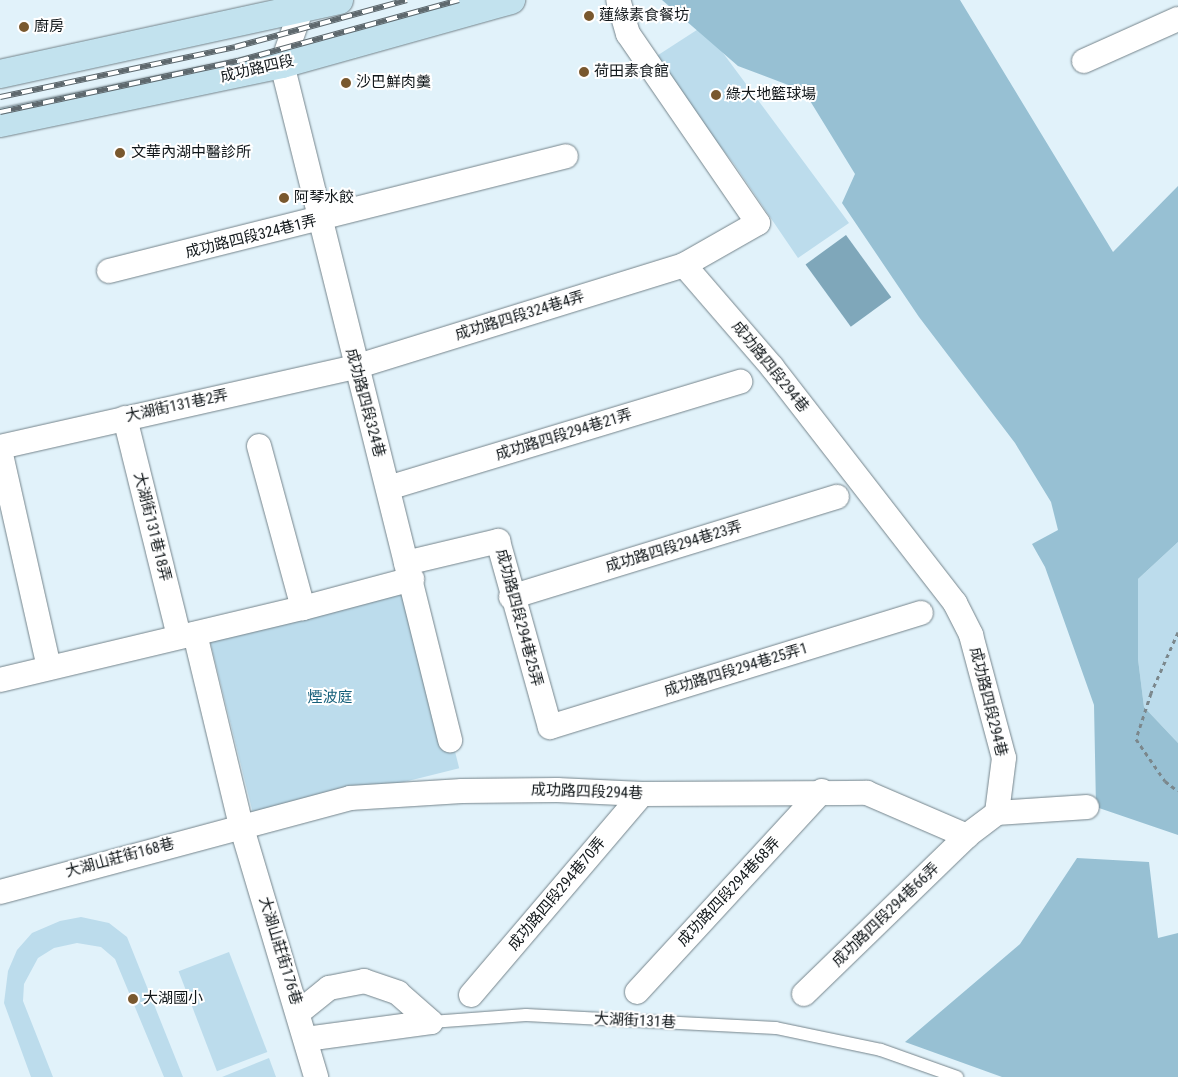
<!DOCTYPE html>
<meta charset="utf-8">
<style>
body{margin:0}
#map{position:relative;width:1178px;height:1077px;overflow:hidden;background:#e1f2fa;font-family:"Roboto Condensed","Noto Sans TC",sans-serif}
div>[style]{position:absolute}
.green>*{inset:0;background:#bcdcec;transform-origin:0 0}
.forest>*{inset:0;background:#97c0d3}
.water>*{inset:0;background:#7fa7ba;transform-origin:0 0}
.path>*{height:3px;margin-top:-1.5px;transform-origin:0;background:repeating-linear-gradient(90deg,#7b878c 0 4px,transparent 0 8px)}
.roads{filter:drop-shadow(0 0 1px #75848b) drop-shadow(0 0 1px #75848b)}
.lane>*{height:12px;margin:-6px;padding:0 6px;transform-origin:6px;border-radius:6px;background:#fff}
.street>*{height:24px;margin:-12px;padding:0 12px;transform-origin:12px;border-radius:12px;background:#fff}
.secondary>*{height:28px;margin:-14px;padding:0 14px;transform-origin:14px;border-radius:14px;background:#c2e2ee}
.rail>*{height:5.5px;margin-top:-2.75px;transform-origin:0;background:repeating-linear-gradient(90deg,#fff 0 11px,#5e686d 0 22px);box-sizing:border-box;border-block:1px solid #5e686d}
.dots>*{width:14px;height:14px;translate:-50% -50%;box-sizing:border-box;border:2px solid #fff;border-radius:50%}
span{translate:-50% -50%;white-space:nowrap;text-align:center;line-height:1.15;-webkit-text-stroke:4px #fff;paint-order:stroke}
.poi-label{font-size:15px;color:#11171a}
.left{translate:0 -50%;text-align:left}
.street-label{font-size:15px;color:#11171a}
.park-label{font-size:15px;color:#155f7a}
</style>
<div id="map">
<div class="green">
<i style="clip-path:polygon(703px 26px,849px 223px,798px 258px,734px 164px,652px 59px)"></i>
<i style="clip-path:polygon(1178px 542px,1178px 743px,1144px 707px,1138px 659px,1138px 579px)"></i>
<i style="left:412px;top:579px;width:195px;height:211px;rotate:76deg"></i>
<i style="clip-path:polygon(81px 917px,109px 923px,127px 937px,183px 1077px,164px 1077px,115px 959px,101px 947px,77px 943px,54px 948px,38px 958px,24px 984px,23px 1001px,53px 1077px,31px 1077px,4px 1003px,8px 971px,17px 950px,32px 933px,60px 921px)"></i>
<i style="left:229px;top:952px;width:107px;height:54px;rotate:69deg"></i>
<i style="clip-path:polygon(269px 1058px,276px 1077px,222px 1077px)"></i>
</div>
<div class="forest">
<i style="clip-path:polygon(662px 0,960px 0,1113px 252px,1178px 186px,1178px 542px,1138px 579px,1138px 659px,1144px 707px,1178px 743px,1178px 835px,1096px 807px,1094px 705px,1045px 567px,1032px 544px,1058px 530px,1051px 502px,1015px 443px,919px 317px,842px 203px,855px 174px,804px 91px,738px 66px)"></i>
<i style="clip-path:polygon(1077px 858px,1149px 862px,1158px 938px,1178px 933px,1178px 1077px,1002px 1077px,905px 1042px,1020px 944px)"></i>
</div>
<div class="water">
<i style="left:846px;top:235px;width:77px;height:50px;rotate:54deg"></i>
</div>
<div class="path">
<i style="left:1178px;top:632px;width:67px;rotate:113.9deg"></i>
<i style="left:1151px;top:693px;width:48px;rotate:108.1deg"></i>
<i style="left:1136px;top:739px;width:51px;rotate:55.4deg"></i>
<i style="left:1165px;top:781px;width:16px;rotate:38deg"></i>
</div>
<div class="roads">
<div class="lane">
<i style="left:431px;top:1022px;width:95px;rotate:-4.2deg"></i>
<i style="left:526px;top:1015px;width:250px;rotate:3deg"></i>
<i style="left:776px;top:1028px;width:107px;rotate:11.8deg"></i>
<i style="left:881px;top:1050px;width:81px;rotate:19.6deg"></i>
</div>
<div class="street">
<i style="left:297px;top:0;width:11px;rotate:68deg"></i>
<i style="left:301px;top:10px;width:57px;rotate:109.4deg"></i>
<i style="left:282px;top:64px;width:697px;rotate:76.04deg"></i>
<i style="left:1084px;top:61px;width:103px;rotate:-24.1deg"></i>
<i style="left:684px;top:265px;width:135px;rotate:49.2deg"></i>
<i style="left:772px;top:367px;width:299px;rotate:52.2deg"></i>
<i style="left:955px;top:603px;width:36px;rotate:63deg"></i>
<i style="left:971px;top:635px;width:127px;rotate:75deg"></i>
<i style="left:1004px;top:758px;width:55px;rotate:97.3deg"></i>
<i style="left:997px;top:813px;width:38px;rotate:143deg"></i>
<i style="left:967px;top:836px;width:227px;rotate:135.9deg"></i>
<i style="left:109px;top:271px;width:471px;rotate:-14.1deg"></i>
<i style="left:125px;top:418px;width:225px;rotate:76.1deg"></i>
<i style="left:259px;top:446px;width:168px;rotate:74.8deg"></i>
<i style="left:0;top:447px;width:364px;rotate:-12.7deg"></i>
<i style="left:355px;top:367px;width:344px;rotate:-17.2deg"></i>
<i style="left:684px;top:265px;width:85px;rotate:-29.6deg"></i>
<i style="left:758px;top:223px;width:229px;rotate:-124.5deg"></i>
<i style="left:628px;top:34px;width:35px;rotate:-106deg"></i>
<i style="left:0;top:450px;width:223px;rotate:77.3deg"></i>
<i style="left:388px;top:488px;width:368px;rotate:-16.8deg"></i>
<i style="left:406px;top:563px;width:95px;rotate:-13.4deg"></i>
<i style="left:498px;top:541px;width:193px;rotate:74.4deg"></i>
<i style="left:550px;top:727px;width:388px;rotate:-17.1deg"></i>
<i style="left:511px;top:597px;width:341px;rotate:-17.1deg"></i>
<i style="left:195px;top:634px;width:196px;rotate:76.5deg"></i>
<i style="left:241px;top:825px;width:263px;rotate:73.4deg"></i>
<i style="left:0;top:680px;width:311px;rotate:-13.4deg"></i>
<i style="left:303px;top:608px;width:113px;rotate:-14.9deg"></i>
<i style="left:997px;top:813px;width:90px;rotate:-3.8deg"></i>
<i style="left:0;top:892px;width:362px;rotate:-15deg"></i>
<i style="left:350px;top:798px;width:112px;rotate:-3.6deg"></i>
<i style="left:462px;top:791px;width:95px;rotate:-0.6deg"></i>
<i style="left:557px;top:790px;width:85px;rotate:2.7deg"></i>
<i style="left:642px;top:794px;width:225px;rotate:-0.3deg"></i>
<i style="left:867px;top:793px;width:109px;rotate:23.3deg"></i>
<i style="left:637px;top:992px;width:273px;rotate:-47.4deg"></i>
<i style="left:471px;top:995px;width:264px;rotate:-49.6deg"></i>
<i style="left:298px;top:1013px;width:40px;rotate:-39deg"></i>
<i style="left:329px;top:988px;width:36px;rotate:-11deg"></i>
<i style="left:364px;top:981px;width:36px;rotate:19deg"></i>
<i style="left:398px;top:993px;width:44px;rotate:41.3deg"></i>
<i style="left:306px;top:1039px;width:126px;rotate:-7.7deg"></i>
</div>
<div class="secondary">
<i style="left:0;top:74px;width:347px;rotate:-12.3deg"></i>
<i style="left:0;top:123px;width:288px;rotate:-11.8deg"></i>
<i style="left:282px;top:64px;width:238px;rotate:-15.6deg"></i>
</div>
</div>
<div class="rail">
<i style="left:0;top:97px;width:240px;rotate:-12deg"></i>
<i style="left:235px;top:47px;width:178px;rotate:-15.3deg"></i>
<i style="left:0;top:112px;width:243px;rotate:-12.1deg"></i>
<i style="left:238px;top:61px;width:229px;rotate:-15.4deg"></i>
</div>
<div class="dots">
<i style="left:589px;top:16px;background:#79582e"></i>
<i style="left:24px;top:27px;background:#79582e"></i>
<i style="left:584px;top:72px;background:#79582e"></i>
<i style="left:346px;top:83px;background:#79582e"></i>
<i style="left:716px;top:95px;background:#79582e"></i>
<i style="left:120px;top:153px;background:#79582e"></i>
<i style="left:284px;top:198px;background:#79582e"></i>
<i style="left:133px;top:999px;background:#79582e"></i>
</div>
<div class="poi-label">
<span class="left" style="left:599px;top:16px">蓮緣素食餐坊</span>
<span class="left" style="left:34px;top:27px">廚房</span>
<span class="left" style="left:594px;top:72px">荷田素食館</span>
<span class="left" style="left:356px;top:83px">沙巴鮮肉羹</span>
<span class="left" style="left:726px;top:95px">綠大地籃球場</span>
<span class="left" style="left:131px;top:153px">文華內湖中醫診所</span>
<span class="left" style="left:294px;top:198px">阿琴水餃</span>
<span class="left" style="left:143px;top:999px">大湖國小</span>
</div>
<div class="street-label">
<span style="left:257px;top:69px;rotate:-13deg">成功路四段</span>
<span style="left:251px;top:237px;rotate:-14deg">成功路四段324巷1弄</span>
<span style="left:520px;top:316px;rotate:-17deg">成功路四段324巷4弄</span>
<span style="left:770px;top:367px;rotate:51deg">成功路四段294巷</span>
<span style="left:365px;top:403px;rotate:75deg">成功路四段324巷</span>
<span style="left:177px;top:406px;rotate:-12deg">大湖街131巷2弄</span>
<span style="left:564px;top:435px;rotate:-17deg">成功路四段294巷21弄</span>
<span style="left:152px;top:527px;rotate:76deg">大湖街131巷18弄</span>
<span style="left:674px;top:547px;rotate:-17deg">成功路四段294巷23弄</span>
<span style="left:519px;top:618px;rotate:75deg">成功路四段294巷25弄</span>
<span style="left:736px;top:670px;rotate:-17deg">成功路四段294巷25弄1</span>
<span style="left:988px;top:702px;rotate:76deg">成功路四段294巷</span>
<span style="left:587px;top:792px;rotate:2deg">成功路四段294巷</span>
<span style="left:120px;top:858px;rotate:-15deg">大湖山莊街168巷</span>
<span style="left:729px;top:892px;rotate:-47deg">成功路四段294巷68弄</span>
<span style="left:557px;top:894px;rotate:-50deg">成功路四段294巷70弄</span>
<span style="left:886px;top:915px;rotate:-44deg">成功路四段294巷66弄</span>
<span style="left:280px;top:951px;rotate:73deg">大湖山莊街176巷</span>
<span style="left:635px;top:1021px;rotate:3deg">大湖街131巷</span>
</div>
<div class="park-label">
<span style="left:330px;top:698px">煙波庭</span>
</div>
</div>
